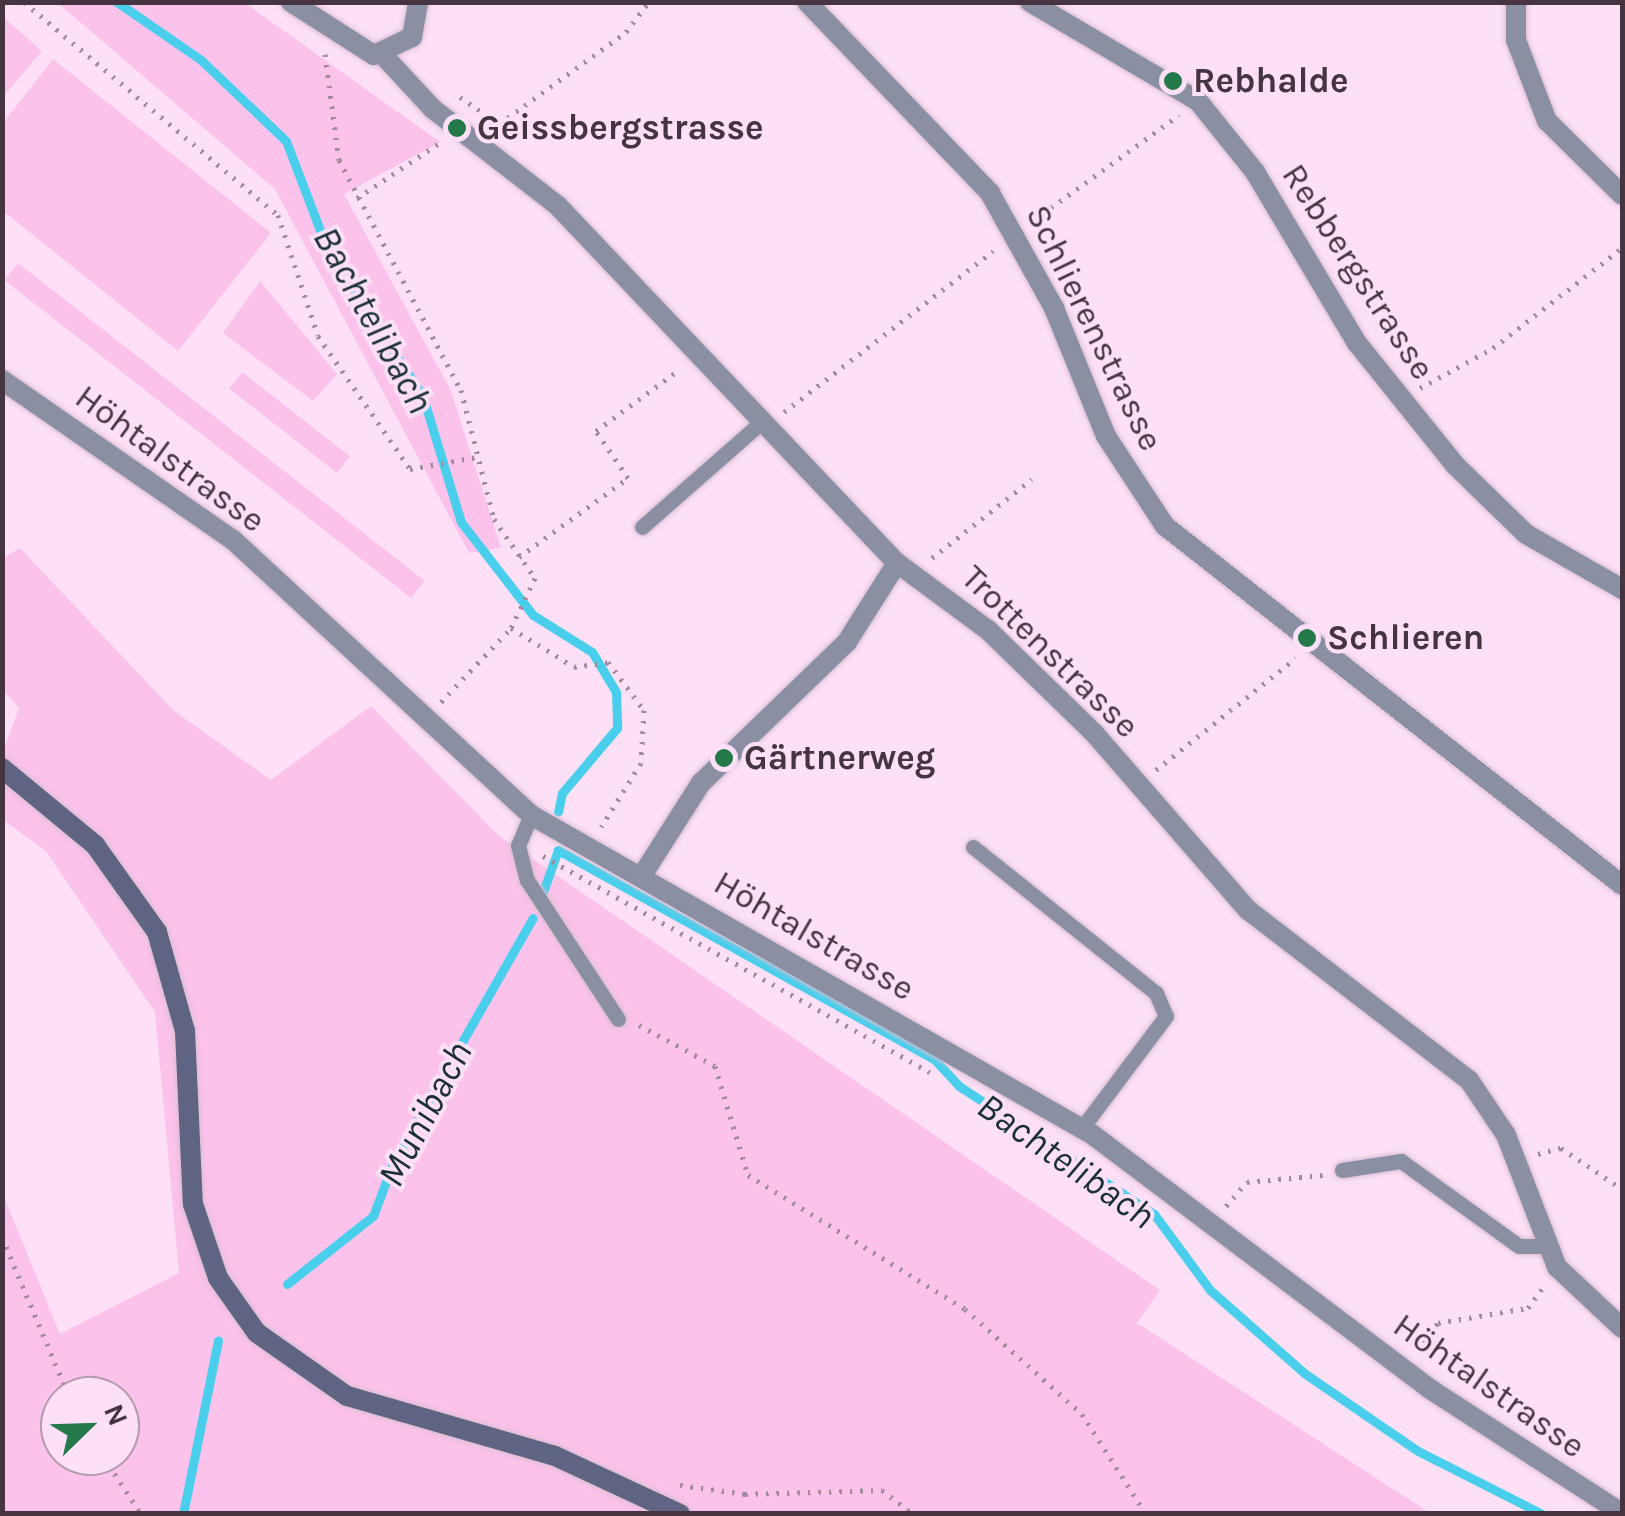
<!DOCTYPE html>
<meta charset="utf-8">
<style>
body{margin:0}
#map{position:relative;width:1625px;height:1516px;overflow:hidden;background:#fde0f5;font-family:Karla,sans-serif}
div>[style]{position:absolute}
.green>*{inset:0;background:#fbc2ec;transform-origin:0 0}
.stream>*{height:9px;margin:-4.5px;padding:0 4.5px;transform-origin:4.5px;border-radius:4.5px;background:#49cfec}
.path>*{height:5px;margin-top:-2.5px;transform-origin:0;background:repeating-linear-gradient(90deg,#a28b9c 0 2.5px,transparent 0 10.5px)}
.roads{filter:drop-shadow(0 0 2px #d8bed1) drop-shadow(0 0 2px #d8bed1)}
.service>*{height:15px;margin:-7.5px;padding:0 7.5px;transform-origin:7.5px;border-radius:7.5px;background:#8b8fa4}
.minor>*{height:20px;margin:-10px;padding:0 10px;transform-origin:10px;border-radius:10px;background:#8b8fa4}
.secondary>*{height:20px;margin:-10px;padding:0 10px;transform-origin:10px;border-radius:10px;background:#5e6481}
.dots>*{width:28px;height:28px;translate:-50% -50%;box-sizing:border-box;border:5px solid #fde0f5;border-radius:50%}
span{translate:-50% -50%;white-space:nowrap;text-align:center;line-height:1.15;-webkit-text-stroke:8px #fde0f5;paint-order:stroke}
.poi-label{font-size:35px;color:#463441;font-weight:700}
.left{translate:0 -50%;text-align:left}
.street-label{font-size:35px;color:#463441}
.water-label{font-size:38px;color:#1a3036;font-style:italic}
.frame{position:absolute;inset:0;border:5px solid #463441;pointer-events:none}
.north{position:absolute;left:40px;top:1376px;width:100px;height:100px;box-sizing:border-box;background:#fde0f5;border:2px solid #b49bad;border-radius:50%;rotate:67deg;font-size:28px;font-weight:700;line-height:40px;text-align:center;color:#463441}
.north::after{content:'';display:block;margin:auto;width:35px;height:45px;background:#24794b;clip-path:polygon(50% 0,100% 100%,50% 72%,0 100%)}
</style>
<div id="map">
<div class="green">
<i style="clip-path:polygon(58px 3px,245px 3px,440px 142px,344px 194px,451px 391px,501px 548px,469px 553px,275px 189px)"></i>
<i style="clip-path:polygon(3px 17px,42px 51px,3px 97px)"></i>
<i style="clip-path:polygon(53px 59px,271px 233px,178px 351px,3px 211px,3px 123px)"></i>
<i style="left:18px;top:263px;width:516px;height:22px;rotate:38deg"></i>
<i style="clip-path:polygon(260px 281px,337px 374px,313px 401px,223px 333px)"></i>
<i style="left:242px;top:372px;width:137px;height:21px;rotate:38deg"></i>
<i style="clip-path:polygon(evenodd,20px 548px,173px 710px,271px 780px,371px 706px,498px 835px,1160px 1290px,1137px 1323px,1430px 1513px,3px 1513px,2px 1192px,60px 1334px,179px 1273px,155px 1012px,46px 851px,3px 820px,3px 752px,19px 708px,3px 690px,3px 558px,20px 548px,60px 1396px,120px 1396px,120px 1456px,60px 1456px,60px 1396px)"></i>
</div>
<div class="stream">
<i style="left:117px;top:2px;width:102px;rotate:34.6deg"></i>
<i style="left:201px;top:60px;width:117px;rotate:43.6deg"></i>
<i style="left:286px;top:141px;width:118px;rotate:69.1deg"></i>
<i style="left:328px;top:251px;width:174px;rotate:56.9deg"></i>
<i style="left:423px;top:397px;width:131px;rotate:73.1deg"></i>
<i style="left:461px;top:522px;width:118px;rotate:52.3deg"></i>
<i style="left:533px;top:615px;width:70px;rotate:32.1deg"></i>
<i style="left:592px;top:652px;width:47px;rotate:59deg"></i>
<i style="left:616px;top:692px;width:36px;rotate:88deg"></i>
<i style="left:617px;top:728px;width:85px;rotate:130.2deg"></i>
<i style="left:562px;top:793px;width:19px;rotate:102deg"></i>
<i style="left:540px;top:900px;width:53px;rotate:-70.2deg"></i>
<i style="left:558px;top:850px;width:430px;rotate:29.1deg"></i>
<i style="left:934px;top:1059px;width:37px;rotate:47deg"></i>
<i style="left:959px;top:1086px;width:233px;rotate:33.3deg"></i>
<i style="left:1154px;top:1214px;width:94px;rotate:53.6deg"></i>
<i style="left:1210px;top:1290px;width:125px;rotate:41.4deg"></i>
<i style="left:1304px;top:1373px;width:138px;rotate:34.4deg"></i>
<i style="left:1418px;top:1451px;width:139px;rotate:26.9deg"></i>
<i style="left:287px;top:1284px;width:110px;rotate:-38.3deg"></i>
<i style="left:373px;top:1216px;width:57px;rotate:-69.3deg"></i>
<i style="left:393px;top:1163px;width:282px;rotate:-60.3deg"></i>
<i style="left:183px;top:1514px;width:177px;rotate:-78.6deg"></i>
</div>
<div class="path">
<i style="left:24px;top:2px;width:331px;rotate:40deg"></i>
<i style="left:278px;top:215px;width:127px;rotate:71.7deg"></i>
<i style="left:318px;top:336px;width:162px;rotate:55.3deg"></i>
<i style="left:410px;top:469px;width:68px;rotate:-10.2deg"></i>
<i style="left:325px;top:54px;width:107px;rotate:82.5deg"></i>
<i style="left:339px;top:160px;width:260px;rotate:62.1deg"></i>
<i style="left:461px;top:390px;width:133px;rotate:75.7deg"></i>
<i style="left:494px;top:519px;width:72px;rotate:55.2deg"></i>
<i style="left:535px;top:578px;width:55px;rotate:115.6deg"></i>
<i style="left:511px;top:628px;width:74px;rotate:31.8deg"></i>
<i style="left:574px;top:667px;width:34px;rotate:-8deg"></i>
<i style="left:608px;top:662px;width:60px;rotate:53.1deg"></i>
<i style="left:644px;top:710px;width:53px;rotate:93.2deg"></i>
<i style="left:641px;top:763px;width:75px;rotate:122deg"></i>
<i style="left:460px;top:97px;width:47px;rotate:34.7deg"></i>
<i style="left:499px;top:124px;width:157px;rotate:-35.9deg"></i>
<i style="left:626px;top:32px;width:38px;rotate:-53deg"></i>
<i style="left:357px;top:198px;width:97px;rotate:-33.7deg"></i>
<i style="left:1034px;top:220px;width:179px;rotate:-35.9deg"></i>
<i style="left:2px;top:230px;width:13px;rotate:90deg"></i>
<i style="left:1420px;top:388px;width:83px;rotate:-28.7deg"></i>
<i style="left:1493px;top:348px;width:163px;rotate:-37.8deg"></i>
<i style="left:784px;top:412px;width:264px;rotate:-37.6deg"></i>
<i style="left:519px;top:557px;width:135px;rotate:-35.9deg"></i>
<i style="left:628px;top:478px;width:57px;rotate:-124.2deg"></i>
<i style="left:596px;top:431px;width:104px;rotate:-36.4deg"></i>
<i style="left:932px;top:558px;width:127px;rotate:-38.3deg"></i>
<i style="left:441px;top:702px;width:102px;rotate:-46.6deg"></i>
<i style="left:1156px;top:770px;width:179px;rotate:-38.7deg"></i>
<i style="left:543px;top:856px;width:443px;rotate:29.2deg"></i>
<i style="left:639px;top:1025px;width:86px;rotate:28.3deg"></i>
<i style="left:715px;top:1066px;width:114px;rotate:73.2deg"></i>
<i style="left:748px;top:1175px;width:255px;rotate:31.7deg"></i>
<i style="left:965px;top:1309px;width:157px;rotate:41.9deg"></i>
<i style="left:1082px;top:1414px;width:119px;rotate:57.4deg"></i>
<i style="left:1538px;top:1154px;width:24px;rotate:-15deg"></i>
<i style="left:1561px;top:1148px;width:73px;rotate:33.9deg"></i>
<i style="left:1226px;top:1206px;width:32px;rotate:-49deg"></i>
<i style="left:1247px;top:1182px;width:76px;rotate:-5.3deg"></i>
<i style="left:2px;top:1237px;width:173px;rotate:67.2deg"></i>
<i style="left:1416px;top:1350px;width:35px;rotate:-51deg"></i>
<i style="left:1438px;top:1323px;width:91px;rotate:-9.5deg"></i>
<i style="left:1528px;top:1308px;width:27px;rotate:-54deg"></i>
<i style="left:103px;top:1456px;width:69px;rotate:56.8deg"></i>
<i style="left:680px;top:1485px;width:66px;rotate:7.9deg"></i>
<i style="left:745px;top:1494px;width:137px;rotate:-1.7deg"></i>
<i style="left:882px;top:1490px;width:39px;rotate:38deg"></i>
</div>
<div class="roads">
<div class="service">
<i style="left:642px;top:527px;width:154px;rotate:-41.3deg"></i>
<i style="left:531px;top:815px;width:33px;rotate:113deg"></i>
<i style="left:518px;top:845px;width:36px;rotate:76deg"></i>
<i style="left:527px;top:880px;width:166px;rotate:56.8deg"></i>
<i style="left:973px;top:847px;width:234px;rotate:38.6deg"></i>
<i style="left:1156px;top:993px;width:25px;rotate:67deg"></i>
<i style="left:1166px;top:1016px;width:140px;rotate:126.9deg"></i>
<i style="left:1342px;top:1170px;width:60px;rotate:-8.7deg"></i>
<i style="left:1401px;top:1161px;width:145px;rotate:35.8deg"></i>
<i style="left:1519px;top:1246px;width:26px"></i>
</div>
<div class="minor">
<i style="left:291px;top:2px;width:98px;rotate:32.6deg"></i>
<i style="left:374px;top:55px;width:42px;rotate:-25.3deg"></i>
<i style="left:412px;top:37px;width:36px;rotate:-80deg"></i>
<i style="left:807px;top:2px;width:265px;rotate:46.2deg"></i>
<i style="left:990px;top:193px;width:132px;rotate:60.9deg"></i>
<i style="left:1054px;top:308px;width:138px;rotate:67.9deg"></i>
<i style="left:1106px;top:436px;width:108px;rotate:56.8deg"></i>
<i style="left:1165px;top:526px;width:581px;rotate:38.15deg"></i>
<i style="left:1030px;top:2px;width:195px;rotate:30.5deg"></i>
<i style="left:1198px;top:101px;width:91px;rotate:51.2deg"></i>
<i style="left:1255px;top:172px;width:199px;rotate:59.2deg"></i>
<i style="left:1357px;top:343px;width:156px;rotate:51.2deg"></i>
<i style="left:1455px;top:465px;width:99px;rotate:44.2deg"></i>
<i style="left:1526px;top:534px;width:111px;rotate:29.8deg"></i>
<i style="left:1516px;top:2px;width:38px;rotate:90deg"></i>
<i style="left:1516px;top:40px;width:87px;rotate:69.1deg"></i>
<i style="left:1547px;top:121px;width:105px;rotate:44.6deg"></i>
<i style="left:382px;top:54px;width:75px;rotate:47.2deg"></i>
<i style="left:433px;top:109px;width:158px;rotate:37.8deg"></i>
<i style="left:558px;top:206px;width:492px;rotate:46.5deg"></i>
<i style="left:897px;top:563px;width:113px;rotate:36.4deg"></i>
<i style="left:988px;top:630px;width:148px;rotate:44.2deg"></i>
<i style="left:1094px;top:733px;width:235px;rotate:49deg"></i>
<i style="left:1248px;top:910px;width:279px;rotate:37.6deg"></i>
<i style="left:1469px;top:1080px;width:66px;rotate:56.1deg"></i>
<i style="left:1506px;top:1135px;width:142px;rotate:68.9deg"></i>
<i style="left:1557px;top:1267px;width:89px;rotate:43.2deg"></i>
<i style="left:2px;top:380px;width:281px;rotate:34.7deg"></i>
<i style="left:233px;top:540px;width:405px;rotate:42.7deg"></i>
<i style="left:531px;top:815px;width:647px;rotate:29.66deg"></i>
<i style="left:1093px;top:1135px;width:422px;rotate:37deg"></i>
<i style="left:1430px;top:1389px;width:229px;rotate:32.9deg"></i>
<i style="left:643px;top:874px;width:108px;rotate:-57.5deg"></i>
<i style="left:701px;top:783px;width:203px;rotate:-44deg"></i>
<i style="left:847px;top:642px;width:93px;rotate:-57.7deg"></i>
</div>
<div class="secondary">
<i style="left:2px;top:768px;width:121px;rotate:39.6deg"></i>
<i style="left:95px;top:845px;width:107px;rotate:54.5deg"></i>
<i style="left:157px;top:932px;width:103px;rotate:74.2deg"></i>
<i style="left:185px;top:1031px;width:173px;rotate:87.4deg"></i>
<i style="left:193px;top:1204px;width:78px;rotate:71.3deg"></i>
<i style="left:218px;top:1278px;width:67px;rotate:54.7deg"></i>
<i style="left:257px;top:1333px;width:110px;rotate:35deg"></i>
<i style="left:347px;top:1396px;width:216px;rotate:16.1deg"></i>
<i style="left:555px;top:1456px;width:138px;rotate:24.9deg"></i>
</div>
</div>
<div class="dots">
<i style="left:1173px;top:81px;background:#24794b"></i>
<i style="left:457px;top:128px;background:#24794b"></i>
<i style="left:1307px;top:638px;background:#24794b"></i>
<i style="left:724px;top:758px;background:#24794b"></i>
</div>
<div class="poi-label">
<span class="left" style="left:1193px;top:81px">Rebhalde</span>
<span class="left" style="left:477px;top:128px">Geissbergstrasse</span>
<span class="left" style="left:1327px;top:638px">Schlieren</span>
<span class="left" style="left:744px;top:758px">Gärtnerweg</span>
</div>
<div class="street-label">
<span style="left:1358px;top:272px;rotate:57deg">Rebbergstrasse</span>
<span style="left:1094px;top:328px;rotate:64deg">Schlierenstrasse</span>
<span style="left:170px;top:459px;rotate:36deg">Höhtalstrasse</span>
<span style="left:1050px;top:652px;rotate:44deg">Trottenstrasse</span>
<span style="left:814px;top:936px;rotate:30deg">Höhtalstrasse</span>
<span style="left:1489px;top:1386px;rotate:35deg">Höhtalstrasse</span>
</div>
<div class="water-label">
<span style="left:373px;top:320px;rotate:61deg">Bachtelibach</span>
<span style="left:425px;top:1114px;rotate:-62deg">Munibach</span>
<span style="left:1066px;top:1161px;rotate:35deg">Bachtelibach</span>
</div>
<div class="frame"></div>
<div class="north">N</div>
</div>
